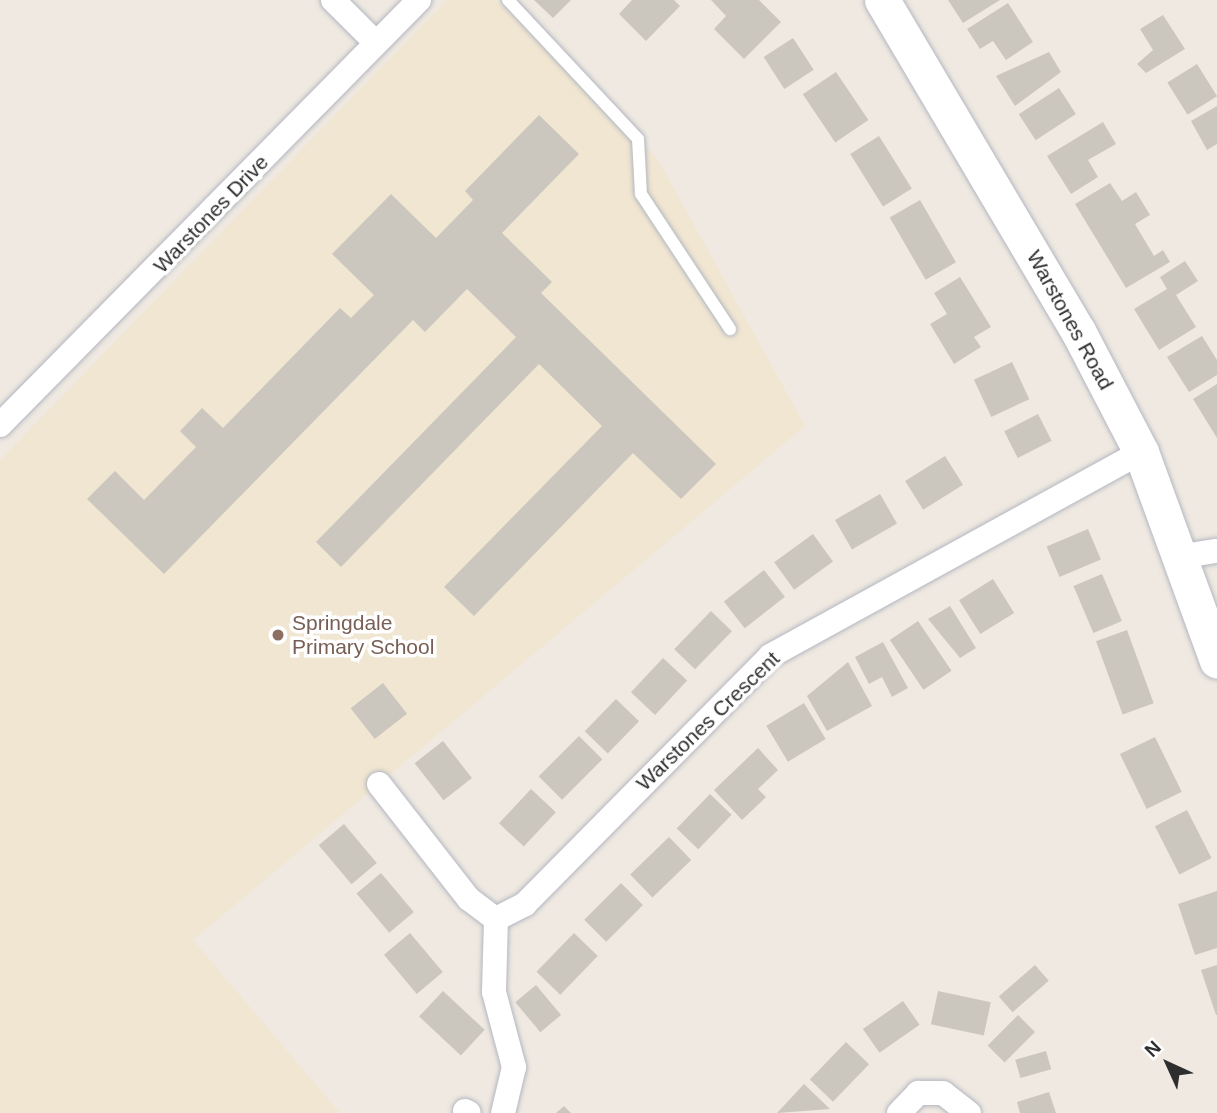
<!DOCTYPE html>
<style>
body{margin:0}
#map{position:relative;width:1217px;height:1113px;overflow:hidden;background:#efe9e1;font-family:Arial,sans-serif}
div>[style]{position:absolute}
.education>*{inset:0;background:#f0e6d1}
.building>*{inset:0;background:#cbc7bf;transform-origin:0 0}
.roads{filter:drop-shadow(0 0 2px #b4b7c1) drop-shadow(0 0 2px #b4b7c1)}
.lane>*{height:12px;margin:-6px;padding:0 6px;transform-origin:6px;border-radius:6px;background:#fff}
.street>*{height:24px;margin:-12px;padding:0 12px;transform-origin:12px;border-radius:12px;background:#fff}
.secondary>*{height:35px;margin:-17.5px;padding:0 17.5px;transform-origin:17.5px;border-radius:17.5px;background:#fff}
.dots>*{width:19px;height:19px;translate:-50% -50%;box-sizing:border-box;border:4px solid #fff;border-radius:50%}
span{translate:-50% -50%;white-space:nowrap;text-align:center;line-height:1.15;-webkit-text-stroke:7px #fff;paint-order:stroke}
.street-label{font-size:21px;color:#2e2e2e}
.education-label{font-size:21px;color:#785e54}
.left{translate:0 -50%;text-align:left}
.north{position:absolute;left:1133px;top:1029px;width:70px;height:70px;-webkit-text-stroke:5px #fff;paint-order:stroke;rotate:315deg;font-size:19px;font-weight:700;line-height:28px;text-align:center;color:#2e2e2e}
.north::after{content:'';display:block;margin:auto;width:24px;height:32px;background:#2e2e2e;clip-path:polygon(50% 0,100% 100%,50% 72%,0 100%)}
</style>
<div id="map">
<div class="education">
<i style="clip-path:polygon(447px 0,496px 0,657px 158px,805px 426px,193px 940px,340px 1113px,0 1113px,0 460px)"></i>
</div>
<div class="building">
<i style="clip-path:polygon(534px 0,571px 0,553px 18px)"></i>
<i style="clip-path:polygon(632px 0,674px 0,680px 6px,646px 41px,619px 14px)"></i>
<i style="clip-path:polygon(711px 0,759px 0,781px 22px,744px 59px,714px 29px,726px 16px)"></i>
<i style="clip-path:polygon(948px 0,1000px 0,963px 23px)"></i>
<i style="clip-path:polygon(1008px 3px,1033px 42px,1006px 60px,993px 41px,980px 49px,967px 29px)"></i>
<i style="clip-path:polygon(1163px 15px,1185px 49px,1146px 73px,1137px 64px,1153px 50px,1140px 29px)"></i>
<i style="left:793px;top:38px;width:38px;height:35px;rotate:57deg"></i>
<i style="clip-path:polygon(1049px 52px,1061px 72px,1015px 106px,996px 76px)"></i>
<i style="left:1197px;top:64px;width:38px;height:35px;rotate:58deg"></i>
<i style="left:836px;top:72px;width:58px;height:40px;rotate:56deg"></i>
<i style="left:1059px;top:88px;width:31px;height:48px;rotate:57deg"></i>
<i style="clip-path:polygon(1217px 106px,1217px 144px,1207px 150px,1191px 121px)"></i>
<i style="clip-path:polygon(539px 115px,579px 154px,502px 233px,552px 282px,541px 293px,716px 464px,681px 499px,633px 453px,474px 616px,444px 587px,602px 426px,539px 364px,341px 567px,316px 542px,516px 337px,467px 289px,425px 332px,413px 320px,164px 574px,87px 499px,115px 471px,144px 500px,196px 447px,180px 431px,202px 408px,223px 428px,340px 308px,351px 318px,374px 295px,332px 254px,391px 194px,436px 238px,473px 200px,465px 191px)"></i>
<i style="clip-path:polygon(1103px 122px,1116px 144px,1088px 160px,1098px 177px,1071px 194px,1047px 156px)"></i>
<i style="left:879px;top:136px;width:62px;height:34px;rotate:58deg"></i>
<i style="clip-path:polygon(1110px 183px,1122px 201px,1136px 192px,1150px 215px,1135px 224px,1154px 256px,1163px 250px,1170px 262px,1126px 288px,1075px 204px)"></i>
<i style="left:920px;top:200px;width:72px;height:35px;rotate:60deg"></i>
<i style="clip-path:polygon(1185px 261px,1198px 281px,1176px 295px,1196px 327px,1159px 350px,1134px 309px,1167px 289px,1160px 277px)"></i>
<i style="clip-path:polygon(960px 277px,991px 327px,974px 337px,981px 347px,954px 364px,930px 324px,947px 314px,934px 293px)"></i>
<i style="clip-path:polygon(1202px 336px,1217px 360px,1217px 375px,1189px 392px,1167px 357px)"></i>
<i style="left:1012px;top:362px;width:41px;height:42px;rotate:65deg"></i>
<i style="clip-path:polygon(1217px 384px,1217px 438px,1193px 399px)"></i>
<i style="left:1038px;top:414px;width:30px;height:38px;rotate:63deg"></i>
<i style="left:945px;top:456px;width:34px;height:47px;rotate:58deg"></i>
<i style="left:880px;top:494px;width:34px;height:52px;rotate:60deg"></i>
<i style="left:1088px;top:529px;width:33px;height:45px;rotate:67deg"></i>
<i style="left:813px;top:534px;width:34px;height:48px;rotate:54deg"></i>
<i style="left:764px;top:570px;width:34px;height:51px;rotate:52deg"></i>
<i style="left:1102px;top:574px;width:51px;height:31px;rotate:67deg"></i>
<i style="left:993px;top:579px;width:40px;height:40px;rotate:58deg"></i>
<i style="clip-path:polygon(950px 606px,976px 648px,960px 658px,928px 619px)"></i>
<i style="left:711px;top:611px;width:29px;height:53px;rotate:44deg"></i>
<i style="left:918px;top:621px;width:60px;height:34px;rotate:56deg"></i>
<i style="left:1127px;top:630px;width:78px;height:33px;rotate:70deg"></i>
<i style="clip-path:polygon(883px 642px,908px 688px,892px 697px,882px 677px,869px 684px,855px 657px)"></i>
<i style="left:663px;top:658px;width:33px;height:47px;rotate:43deg"></i>
<i style="clip-path:polygon(848px 662px,872px 706px,827px 731px,807px 696px)"></i>
<i style="left:383px;top:683px;width:39px;height:41px;rotate:52deg"></i>
<i style="left:616px;top:699px;width:32px;height:45px;rotate:44deg"></i>
<i style="left:804px;top:703px;width:42px;height:44px;rotate:59deg"></i>
<i style="left:579px;top:736px;width:33px;height:57px;rotate:45deg"></i>
<i style="left:1155px;top:737px;width:61px;height:39px;rotate:64deg"></i>
<i style="left:443px;top:741px;width:47px;height:36px;rotate:52deg"></i>
<i style="clip-path:polygon(758px 748px,778px 770px,758px 789px,766px 797px,742px 820px,714px 790px)"></i>
<i style="left:531px;top:789px;width:34px;height:47px;rotate:43deg"></i>
<i style="left:710px;top:794px;width:30px;height:48px;rotate:44deg"></i>
<i style="left:1187px;top:810px;width:54px;height:36px;rotate:63deg"></i>
<i style="left:344px;top:824px;width:51px;height:33px;rotate:50deg"></i>
<i style="left:669px;top:837px;width:32px;height:54px;rotate:46deg"></i>
<i style="left:381px;top:873px;width:51px;height:32px;rotate:50deg"></i>
<i style="left:621px;top:883px;width:31px;height:52px;rotate:45deg"></i>
<i style="clip-path:polygon(1217px 891px,1217px 948px,1195px 955px,1178px 904px)"></i>
<i style="left:410px;top:933px;width:51px;height:34px;rotate:50deg"></i>
<i style="left:574px;top:933px;width:33px;height:54px;rotate:44deg"></i>
<i style="left:1035px;top:965px;width:21px;height:48px;rotate:49deg"></i>
<i style="clip-path:polygon(1217px 965px,1217px 1015px,1216px 1015px,1201px 970px)"></i>
<i style="left:536px;top:985px;width:39px;height:27px;rotate:50deg"></i>
<i style="left:443px;top:991px;width:57px;height:35px;rotate:43deg"></i>
<i style="left:938px;top:991px;width:54px;height:34px;rotate:12deg"></i>
<i style="left:903px;top:1001px;width:29px;height:49px;rotate:55deg"></i>
<i style="left:1018px;top:1015px;width:24px;height:43px;rotate:45deg"></i>
<i style="left:846px;top:1042px;width:32px;height:52px;rotate:44deg"></i>
<i style="left:1046px;top:1051px;width:19px;height:32px;rotate:74deg"></i>
<i style="clip-path:polygon(804px 1084px,830px 1109px,777px 1113px)"></i>
<i style="clip-path:polygon(1049px 1092px,1056px 1113px,1020px 1113px,1017px 1102px)"></i>
<i style="clip-path:polygon(564px 1106px,571px 1113px,556px 1113px)"></i>
</div>
<div class="roads">
<div class="lane">
<i style="left:508px;top:0;width:190px;rotate:46.9deg"></i>
<i style="left:638px;top:139px;width:55px;rotate:86.9deg"></i>
<i style="left:641px;top:194px;width:162px;rotate:56.6deg"></i>
</div>
<div class="street">
<i style="left:333px;top:0;width:61px;rotate:45deg"></i>
<i style="left:0;top:425px;width:597px;rotate:-45.41deg"></i>
<i style="left:1184px;top:556px;width:33px;rotate:-9deg"></i>
<i style="left:379px;top:784px;width:146px;rotate:52deg"></i>
<i style="left:469px;top:899px;width:34px;rotate:37deg"></i>
<i style="left:496px;top:919px;width:33px;rotate:-27deg"></i>
<i style="left:525px;top:904px;width:349px;rotate:-45.3deg"></i>
<i style="left:770px;top:656px;width:423px;rotate:-28.8deg"></i>
<i style="left:496px;top:919px;width:73px;rotate:91.6deg"></i>
<i style="left:494px;top:992px;width:78px;rotate:75.1deg"></i>
<i style="left:514px;top:1067px;width:47px;rotate:103.4deg"></i>
<i style="left:465px;top:1111px;width:4px;rotate:27deg"></i>
<i style="left:899px;top:1113px;width:28px;rotate:-46deg"></i>
<i style="left:918px;top:1093px;width:25px"></i>
<i style="left:943px;top:1093px;width:33px;rotate:38deg"></i>
</div>
<div class="secondary">
<i style="left:882px;top:0;width:385px;rotate:59.4deg"></i>
<i style="left:1078px;top:331px;width:136px;rotate:62.5deg"></i>
<i style="left:1141px;top:452px;width:222px;rotate:70deg"></i>
</div>
</div>
<div class="dots">
<i style="left:278px;top:635px;background:#8d6e63"></i>
</div>
<div class="street-label">
<span style="left:211px;top:214px;rotate:-46deg">Warstones Drive</span>
<span style="left:1070px;top:320px;rotate:61deg">Warstones Road</span>
<span style="left:708px;top:721px;rotate:-44deg">Warstones Crescent</span>
</div>
<div class="education-label">
<span class="left" style="left:292px;top:635px">Springdale<br>Primary School</span>
</div>
<div class="north">N</div>
</div>
